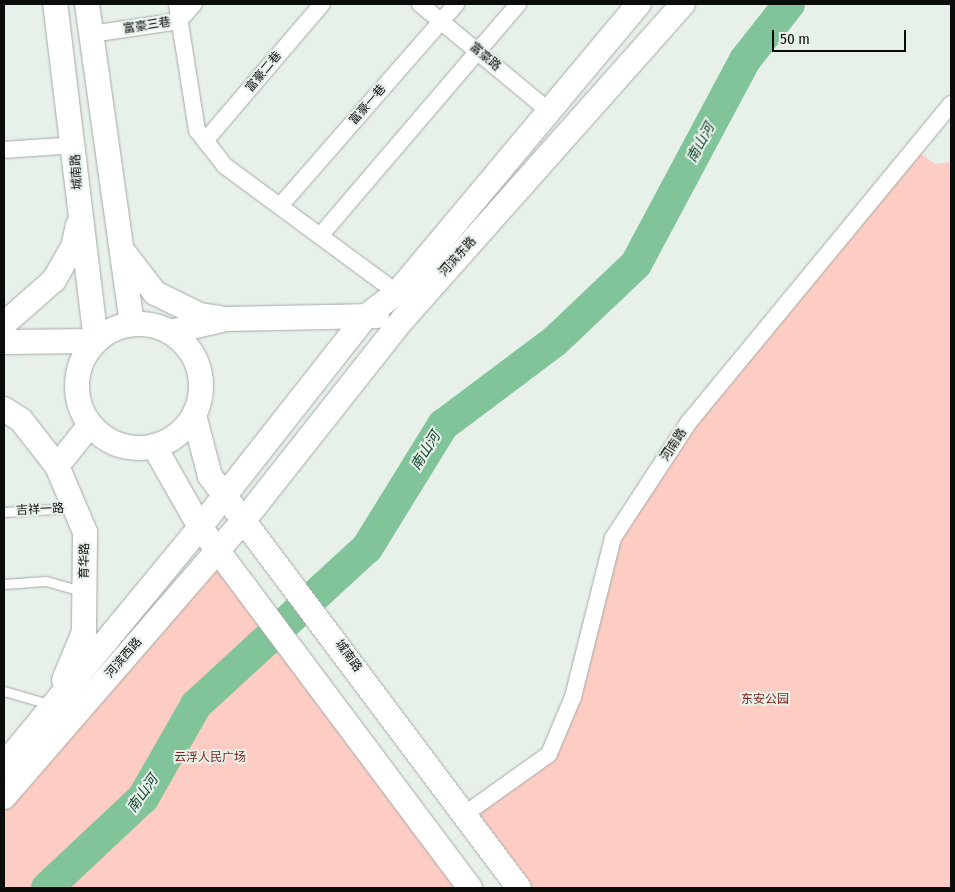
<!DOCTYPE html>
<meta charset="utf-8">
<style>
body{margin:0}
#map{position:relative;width:955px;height:892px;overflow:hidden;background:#e8f0ea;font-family:"Fira Sans Condensed","Noto Sans SC",sans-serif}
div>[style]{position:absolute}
.green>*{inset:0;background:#fdccc3}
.river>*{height:32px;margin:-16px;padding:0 16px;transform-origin:16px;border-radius:16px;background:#82c49a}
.roads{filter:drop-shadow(0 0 1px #a3aaa5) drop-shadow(0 0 1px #a3aaa5)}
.service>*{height:9px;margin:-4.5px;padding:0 4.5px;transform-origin:4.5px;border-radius:4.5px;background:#fff}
.minor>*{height:16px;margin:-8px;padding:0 8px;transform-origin:8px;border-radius:8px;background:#fff}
.secondary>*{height:24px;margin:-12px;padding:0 12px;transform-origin:12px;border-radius:12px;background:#fff}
.secondary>.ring{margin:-12px;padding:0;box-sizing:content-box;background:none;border:24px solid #fff;border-radius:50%}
span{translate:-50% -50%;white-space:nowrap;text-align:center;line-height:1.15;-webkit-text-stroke:4px #e8f0ea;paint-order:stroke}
.street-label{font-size:12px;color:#0b0d0b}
.park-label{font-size:12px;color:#7b261c}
.water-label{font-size:14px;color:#0b4025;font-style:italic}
.frame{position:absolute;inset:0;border:5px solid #0b0d0b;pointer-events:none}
.scale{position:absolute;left:772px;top:30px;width:134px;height:22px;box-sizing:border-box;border:2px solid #0b0d0b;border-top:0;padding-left:6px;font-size:15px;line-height:18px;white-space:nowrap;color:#0b0d0b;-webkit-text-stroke:4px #e8f0ea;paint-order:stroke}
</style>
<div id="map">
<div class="green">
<i style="clip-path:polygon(914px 149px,935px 164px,951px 162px,951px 888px,519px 888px,465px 814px,549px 754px,613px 538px,689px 422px)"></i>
<i style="clip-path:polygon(217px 550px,467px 888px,4px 888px,4px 797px)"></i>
</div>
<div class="river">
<i style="left:47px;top:888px;width:132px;rotate:-43.2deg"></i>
<i style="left:143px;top:798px;width:107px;rotate:-60.3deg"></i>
<i style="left:196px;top:705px;width:232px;rotate:-42.6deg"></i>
<i style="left:367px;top:548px;width:145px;rotate:-58.3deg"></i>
<i style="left:443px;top:425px;width:140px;rotate:-36.9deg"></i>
<i style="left:555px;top:341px;width:112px;rotate:-43.5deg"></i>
<i style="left:636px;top:264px;width:231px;rotate:-61.9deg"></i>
<i style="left:745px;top:60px;width:71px;rotate:-51.8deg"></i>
</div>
<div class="roads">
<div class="service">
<i style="left:4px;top:512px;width:69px;rotate:-3.3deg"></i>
<i style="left:4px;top:584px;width:42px;rotate:-4.1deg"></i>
<i style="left:46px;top:581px;width:37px;rotate:16deg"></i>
<i style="left:4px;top:691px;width:50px;rotate:16.3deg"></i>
</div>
<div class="minor">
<i style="left:177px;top:4px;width:128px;rotate:81deg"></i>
<i style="left:197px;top:130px;width:46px;rotate:52.1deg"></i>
<i style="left:225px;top:166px;width:214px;rotate:36.4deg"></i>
<i style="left:420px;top:4px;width:168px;rotate:39.7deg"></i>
<i style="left:91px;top:34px;width:89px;rotate:-8.4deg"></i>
<i style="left:179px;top:21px;width:23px;rotate:-49deg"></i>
<i style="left:205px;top:141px;width:180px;rotate:-49.5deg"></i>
<i style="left:4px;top:150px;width:71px;rotate:-4deg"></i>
<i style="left:280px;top:206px;width:268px;rotate:-48.9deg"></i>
<i style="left:320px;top:236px;width:305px;rotate:-49.5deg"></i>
<i style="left:465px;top:814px;width:103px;rotate:-35.5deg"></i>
<i style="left:549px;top:754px;width:62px;rotate:-67.2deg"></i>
<i style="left:573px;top:697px;width:164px;rotate:-75.9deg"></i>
<i style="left:613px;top:538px;width:139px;rotate:-56.8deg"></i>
<i style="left:689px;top:422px;width:412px;rotate:-50.5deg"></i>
</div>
<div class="secondary">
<i style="left:87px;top:4px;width:323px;rotate:82deg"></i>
<i style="left:125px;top:254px;width:49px;rotate:52.4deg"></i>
<i style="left:155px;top:293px;width:50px;rotate:26.1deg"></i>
<i style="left:200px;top:315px;width:19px;rotate:9deg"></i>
<i style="left:4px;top:324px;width:67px;rotate:-41.3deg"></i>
<i style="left:54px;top:280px;width:38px;rotate:-60deg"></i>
<i style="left:73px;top:247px;width:23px;rotate:-77deg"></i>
<i class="ring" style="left:77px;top:324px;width:100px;height:100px"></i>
<i style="left:170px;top:332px;width:57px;rotate:-13.1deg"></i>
<i style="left:226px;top:319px;width:151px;rotate:-1.1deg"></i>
<i style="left:4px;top:342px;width:92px;rotate:-0.6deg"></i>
<i style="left:96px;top:341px;width:339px;rotate:-96.9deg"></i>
<i style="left:4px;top:409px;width:20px;rotate:33deg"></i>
<i style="left:21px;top:420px;width:58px;rotate:52deg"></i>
<i style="left:57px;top:466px;width:72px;rotate:67deg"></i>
<i style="left:85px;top:532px;width:100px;rotate:90.6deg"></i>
<i style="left:84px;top:632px;width:52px;rotate:112.6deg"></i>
<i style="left:194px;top:415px;width:63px;rotate:75.3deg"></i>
<i style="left:210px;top:476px;width:515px;rotate:53.13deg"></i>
<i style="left:154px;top:446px;width:93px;rotate:60.4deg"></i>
<i style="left:200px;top:527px;width:451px;rotate:53.2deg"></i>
<i style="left:57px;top:466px;width:53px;rotate:-51.2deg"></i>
<i style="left:4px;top:765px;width:308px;rotate:-50.5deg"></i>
<i style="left:200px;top:527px;width:268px;rotate:-51.8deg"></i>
<i style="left:366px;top:316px;width:39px;rotate:-37deg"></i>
<i style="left:397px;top:293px;width:377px;rotate:-50.1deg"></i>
<i style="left:4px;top:797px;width:368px;rotate:-49.1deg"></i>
<i style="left:245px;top:519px;width:256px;rotate:-51.7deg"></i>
<i style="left:404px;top:318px;width:420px;rotate:-48.4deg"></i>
</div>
</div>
<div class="street-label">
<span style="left:147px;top:26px;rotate:-9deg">富豪三巷</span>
<span style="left:485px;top:57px;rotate:40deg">富豪路</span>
<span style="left:264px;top:72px;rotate:-50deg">富豪二巷</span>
<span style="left:368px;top:105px;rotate:-49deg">富豪一巷</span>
<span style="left:77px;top:172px;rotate:-93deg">城南路</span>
<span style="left:458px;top:257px;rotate:-48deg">河滨东路</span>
<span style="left:674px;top:445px;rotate:-57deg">河南路</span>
<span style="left:40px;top:510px;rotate:-3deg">吉祥一路</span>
<span style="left:85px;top:561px;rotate:-89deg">育华路</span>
<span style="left:348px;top:656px;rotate:54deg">城南路</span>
<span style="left:124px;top:658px;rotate:-49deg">河滨西路</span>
</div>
<div class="park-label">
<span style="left:765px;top:700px">东安公园</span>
<span style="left:210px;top:758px">云浮人民广场</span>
</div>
<div class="water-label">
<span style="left:701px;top:143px;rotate:-62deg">南山河</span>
<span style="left:426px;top:451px;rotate:-58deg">南山河</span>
<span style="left:143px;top:794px;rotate:-55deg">南山河</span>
</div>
<div class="frame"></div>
<div class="scale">50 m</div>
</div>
